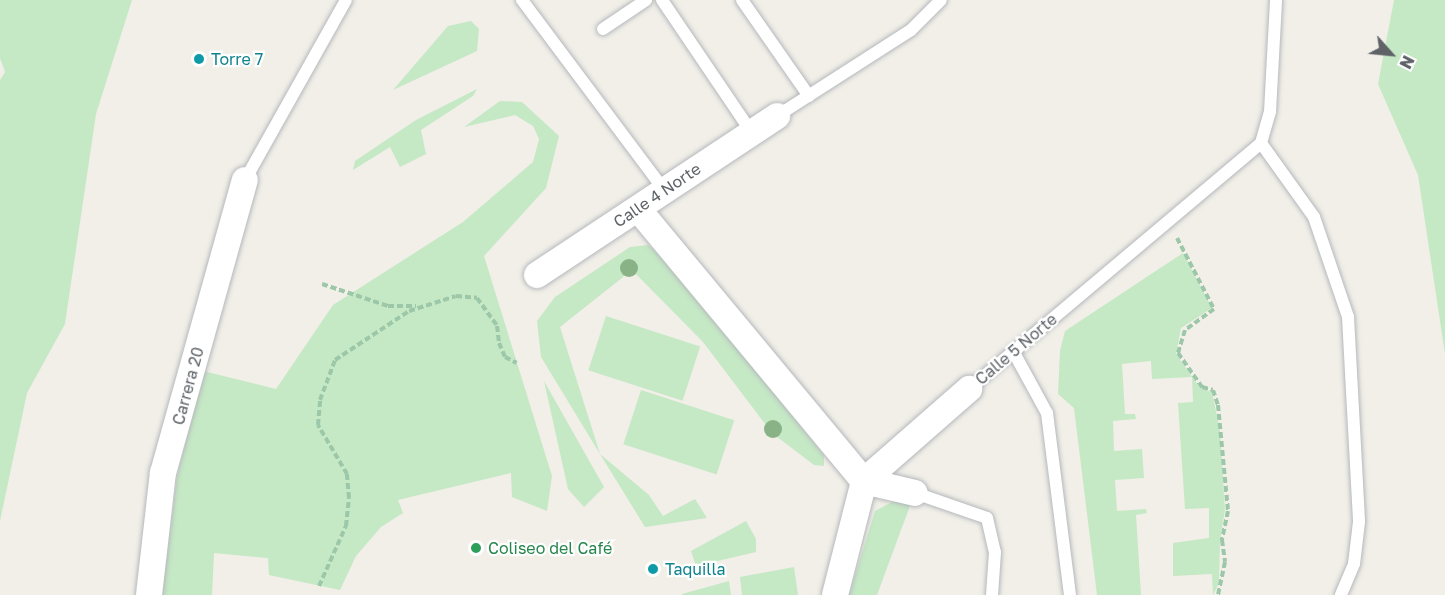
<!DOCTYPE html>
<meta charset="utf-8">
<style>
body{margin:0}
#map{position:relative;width:1445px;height:595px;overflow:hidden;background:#f1efe8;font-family:"Golos Text",sans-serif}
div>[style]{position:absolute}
.green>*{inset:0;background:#c5e8c5;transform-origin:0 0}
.path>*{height:4px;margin-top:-2px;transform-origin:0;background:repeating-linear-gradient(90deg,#9cc7a9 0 6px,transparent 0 9px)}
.roads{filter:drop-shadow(0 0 2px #b5b8bc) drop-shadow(0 0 2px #b5b8bc)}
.service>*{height:12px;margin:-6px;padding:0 6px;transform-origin:6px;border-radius:6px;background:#fff}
.minor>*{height:26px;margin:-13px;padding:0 13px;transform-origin:13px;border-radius:13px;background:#fff}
.trees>*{width:18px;height:18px;margin:-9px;border-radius:50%;background:#89b387}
.dots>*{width:16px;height:16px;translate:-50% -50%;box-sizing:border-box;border:3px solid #fff;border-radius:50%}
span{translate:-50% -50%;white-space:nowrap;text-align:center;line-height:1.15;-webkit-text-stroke:4.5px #fff;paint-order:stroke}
.culture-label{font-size:16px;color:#0d838f}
.left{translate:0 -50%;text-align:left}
.street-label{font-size:16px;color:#5f6368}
.leisure-label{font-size:16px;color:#27864d}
.north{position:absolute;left:1361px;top:24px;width:60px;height:60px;-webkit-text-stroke:4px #fff;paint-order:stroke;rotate:117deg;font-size:16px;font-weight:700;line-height:24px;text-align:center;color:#5f6368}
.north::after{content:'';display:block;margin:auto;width:21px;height:27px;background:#5f6368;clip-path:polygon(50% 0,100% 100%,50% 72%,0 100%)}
</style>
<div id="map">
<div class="green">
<i style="clip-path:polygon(0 0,132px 0,96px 114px,65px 324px,27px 393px,0 521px,0 80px,5px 72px,0 58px)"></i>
<i style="clip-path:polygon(1394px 0,1445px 0,1445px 354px,1418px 175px,1378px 84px)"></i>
<i style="clip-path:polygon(471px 21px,479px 29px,477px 51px,393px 90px,448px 26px)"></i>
<i style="clip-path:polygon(477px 89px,473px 96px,421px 130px,426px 154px,400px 167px,390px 147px,353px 170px,355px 161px,416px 120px)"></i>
<i style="clip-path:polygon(500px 101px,522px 102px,559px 136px,546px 188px,484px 256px,552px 476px,547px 511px,512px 497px,511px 473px,398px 500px,403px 513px,381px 527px,356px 556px,340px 590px,269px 575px,268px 558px,214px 553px,212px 595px,162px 595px,177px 477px,203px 371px,276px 389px,333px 305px,463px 222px,533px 162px,539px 139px,533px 126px,515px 115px,464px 127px)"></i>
<i style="clip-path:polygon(648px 245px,664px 258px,824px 455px,824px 466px,814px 465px,772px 433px,703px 342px,632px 270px,560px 327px,600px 454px,649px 495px,663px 516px,695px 499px,707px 518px,645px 527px,600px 454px,541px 357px,537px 321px,555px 297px,630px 247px)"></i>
<i style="clip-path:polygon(1183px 253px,1212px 308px,1181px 328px,1176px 354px,1200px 388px,1212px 392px,1220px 431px,1225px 510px,1220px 540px,1219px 583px,1213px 595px,1212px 574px,1173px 576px,1173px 543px,1209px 538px,1209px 508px,1185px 509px,1178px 403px,1193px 402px,1192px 377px,1152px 379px,1151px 361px,1122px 364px,1125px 414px,1135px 414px,1136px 419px,1113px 421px,1114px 451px,1142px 449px,1144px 478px,1115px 480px,1117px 511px,1146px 509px,1147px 513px,1136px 515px,1141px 595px,1097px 595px,1074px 408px,1058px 394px,1060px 351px,1065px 331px)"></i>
<i style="left:606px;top:316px;width:99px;height:57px;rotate:18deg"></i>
<i style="clip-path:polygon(544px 381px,604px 487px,584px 507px,568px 489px)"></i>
<i style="left:641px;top:390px;width:98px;height:57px;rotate:18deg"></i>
<i style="clip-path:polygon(894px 501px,911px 503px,877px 595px,849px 595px,875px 511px)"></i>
<i style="clip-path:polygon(746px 521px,756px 539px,756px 552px,696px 566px,691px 551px)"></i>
<i style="clip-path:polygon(794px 567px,798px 595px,742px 595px,740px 577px)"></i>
<i style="clip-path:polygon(729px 581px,731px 595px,682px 595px,682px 594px)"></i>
</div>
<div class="path">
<i style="left:1177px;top:238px;width:80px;rotate:62.5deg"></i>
<i style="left:1214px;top:309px;width:36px;rotate:144deg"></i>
<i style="left:1185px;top:330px;width:24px;rotate:107deg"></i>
<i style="left:1178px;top:353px;width:42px;rotate:54.8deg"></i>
<i style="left:1202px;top:387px;width:11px;rotate:15deg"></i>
<i style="left:1213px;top:390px;width:16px;rotate:72deg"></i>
<i style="left:1218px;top:405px;width:106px;rotate:84.6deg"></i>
<i style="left:1228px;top:511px;width:30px;rotate:102deg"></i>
<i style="left:1222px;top:540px;width:22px;rotate:82deg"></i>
<i style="left:1225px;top:562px;width:34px;rotate:102deg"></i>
<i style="left:322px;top:284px;width:70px;rotate:18.4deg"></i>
<i style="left:388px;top:306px;width:28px"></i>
<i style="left:319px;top:586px;width:66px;rotate:-65.8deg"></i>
<i style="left:346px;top:526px;width:28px;rotate:-84deg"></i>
<i style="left:349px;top:498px;width:24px;rotate:-95deg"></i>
<i style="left:347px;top:474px;width:57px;rotate:-120.6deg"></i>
<i style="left:318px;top:425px;width:25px;rotate:-85deg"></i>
<i style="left:320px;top:400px;width:43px;rotate:-69.4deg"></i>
<i style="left:335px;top:360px;width:89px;rotate:-33.5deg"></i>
<i style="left:409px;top:311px;width:49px;rotate:-17.7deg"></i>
<i style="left:456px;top:296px;width:21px;rotate:5deg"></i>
<i style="left:477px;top:298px;width:34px;rotate:54deg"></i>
<i style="left:497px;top:326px;width:17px;rotate:83deg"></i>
<i style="left:499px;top:343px;width:15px;rotate:67deg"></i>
<i style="left:505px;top:357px;width:13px;rotate:27deg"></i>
</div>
<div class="roads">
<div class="service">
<i style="left:522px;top:0;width:237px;rotate:53.2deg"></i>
<i style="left:662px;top:0;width:161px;rotate:55.9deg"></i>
<i style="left:742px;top:0;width:117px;rotate:55.1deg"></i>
<i style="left:603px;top:29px;width:52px;rotate:-34deg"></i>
<i style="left:777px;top:116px;width:159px;rotate:-32.7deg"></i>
<i style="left:911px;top:30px;width:42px;rotate:-45deg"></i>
<i style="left:1261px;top:143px;width:91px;rotate:54.4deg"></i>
<i style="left:1314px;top:217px;width:106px;rotate:71.2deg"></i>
<i style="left:1348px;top:317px;width:205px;rotate:86.9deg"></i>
<i style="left:1359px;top:522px;width:42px;rotate:96.8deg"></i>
<i style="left:1354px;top:564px;width:34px;rotate:113deg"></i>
<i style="left:1261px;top:143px;width:32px;rotate:-74deg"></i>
<i style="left:1270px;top:112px;width:112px;rotate:-86.9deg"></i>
<i style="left:245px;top:180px;width:206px;rotate:-60.7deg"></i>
<i style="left:1013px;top:351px;width:71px;rotate:61.3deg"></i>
<i style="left:1047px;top:413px;width:183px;rotate:82.8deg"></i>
<i style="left:969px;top:389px;width:382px;rotate:-40.1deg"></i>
<i style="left:915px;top:493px;width:76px;rotate:19.1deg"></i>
<i style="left:987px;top:518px;width:35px;rotate:77deg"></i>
<i style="left:995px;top:552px;width:43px;rotate:94deg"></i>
</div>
<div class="minor">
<i style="left:638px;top:209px;width:354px;rotate:50.3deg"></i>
<i style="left:864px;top:481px;width:52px;rotate:13.2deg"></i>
<i style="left:537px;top:275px;width:288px;rotate:-33.5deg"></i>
<i style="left:149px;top:595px;width:123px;rotate:-83.5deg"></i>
<i style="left:163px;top:473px;width:304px;rotate:-74.4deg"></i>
<i style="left:835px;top:595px;width:118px;rotate:-75.7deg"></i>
<i style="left:864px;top:481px;width:140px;rotate:-41.2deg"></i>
</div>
</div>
<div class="trees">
<i style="left:629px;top:268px"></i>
<i style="left:773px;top:429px"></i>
</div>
<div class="dots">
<i style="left:199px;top:59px;background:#0f9aa8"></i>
<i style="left:476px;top:548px;background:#2e9e5b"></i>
<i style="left:653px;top:569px;background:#0f9aa8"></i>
</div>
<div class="culture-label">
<span class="left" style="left:211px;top:59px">Torre 7</span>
<span class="left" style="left:665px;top:569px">Taquilla</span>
</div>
<div class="street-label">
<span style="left:657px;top:195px;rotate:-34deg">Calle 4 Norte</span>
<span style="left:1016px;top:349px;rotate:-40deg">Calle 5 Norte</span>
<span style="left:188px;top:386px;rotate:-75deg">Carrera 20</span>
</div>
<div class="leisure-label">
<span class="left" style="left:488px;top:548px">Coliseo del Café</span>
</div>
<div class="north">N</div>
</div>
